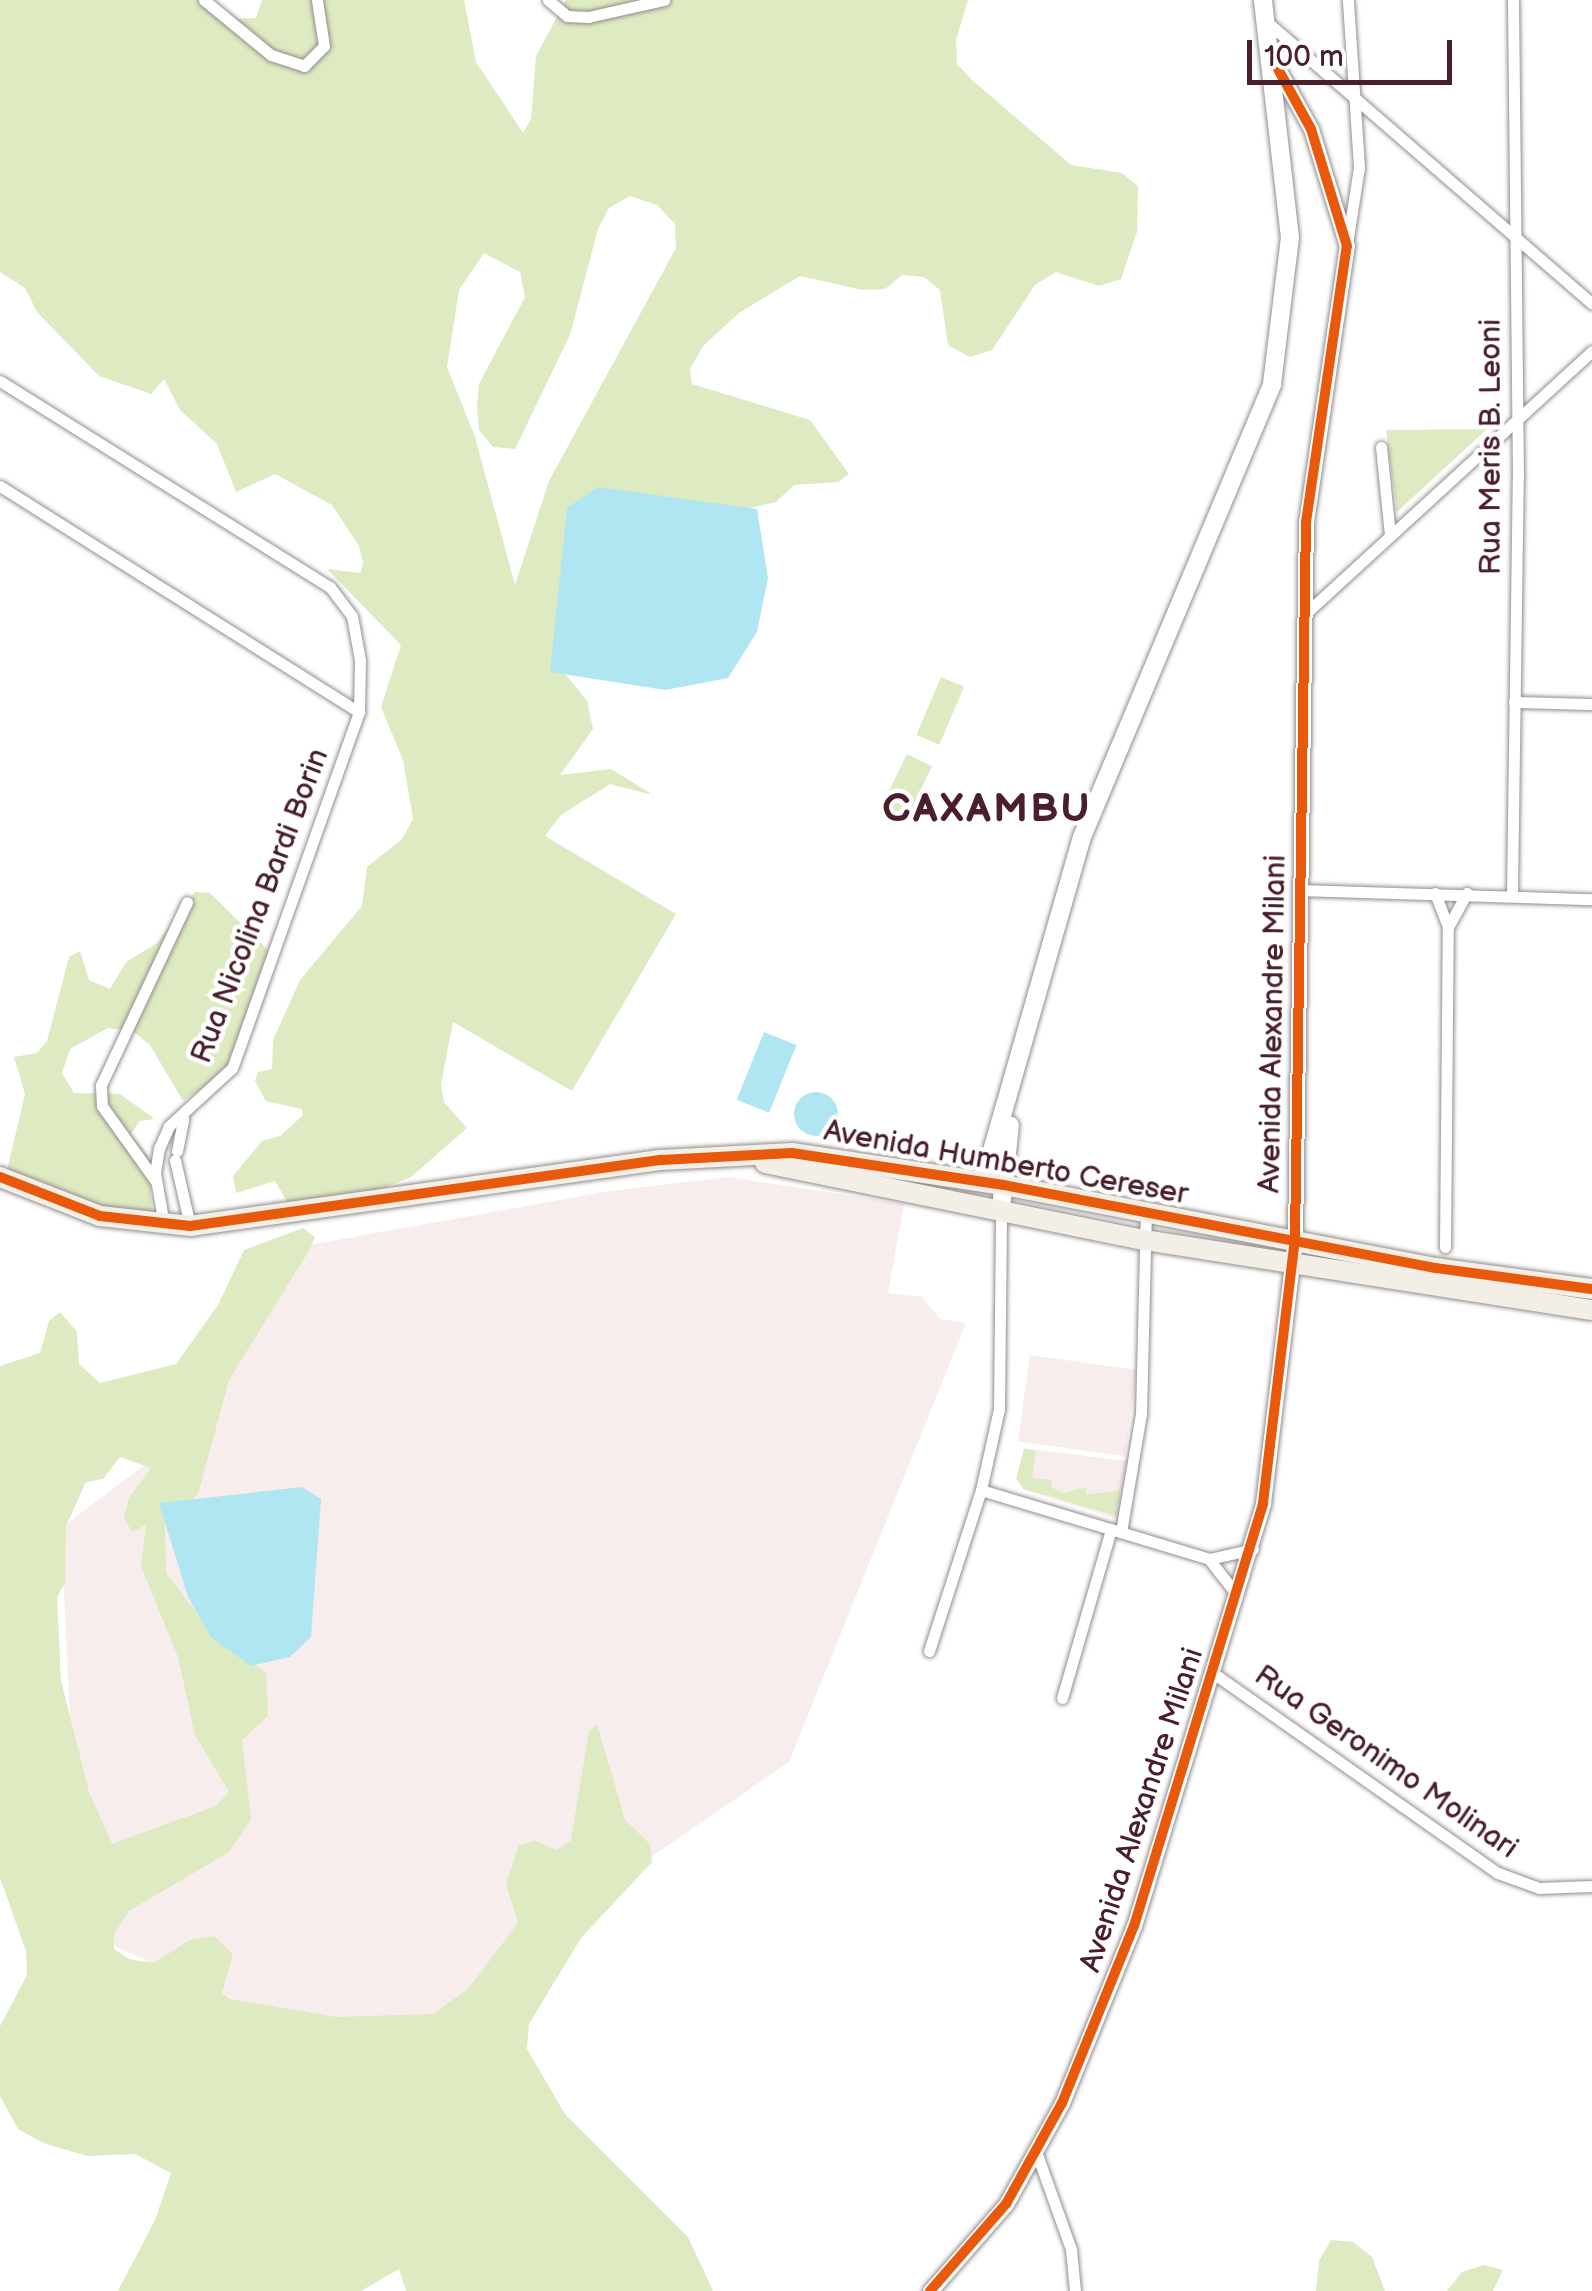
<!DOCTYPE html>
<style>
body{margin:0}
#map{position:relative;width:1592px;height:2291px;overflow:hidden;background:#fff;font-family:"Balsamiq Sans",sans-serif}
div>[style]{position:absolute}
.built>*{inset:0;background:#f7edec;transform-origin:0 0}
.green>*{inset:0;background:#deeac1;transform-origin:0 0}
.water>*{inset:0;background:#b0e6f2;transform-origin:0 0}
.round{border-radius:50%}
.roads{filter:drop-shadow(0 0 2px #948c8e) drop-shadow(0 0 2px #948c8e)}
.minor>*{height:11px;margin:-5.5px;padding:0 5.5px;transform-origin:5.5px;border-radius:5.5px;background:#fff}
.tertiary>*{height:15px;margin:-7.5px;padding:0 7.5px;transform-origin:7.5px;border-radius:7.5px;background:#fff}
.secondary>*{height:18px;margin:-9px;padding:0 9px;transform-origin:9px;border-radius:9px;background:#fff}
.primary>*{height:20px;margin:-10px;padding:0 10px;transform-origin:10px;border-radius:10px;background:#f3efe6}
.cycleway>*{height:10px;margin:-5px;padding:0 5px;transform-origin:5px;border-radius:5px;background:#e8590c}
span{translate:-50% -50%;white-space:nowrap;text-align:center;line-height:1.15;-webkit-text-stroke:9px #fff;paint-order:stroke}
.street-label{font-size:30px;color:#4a1f2b}
.district-label{font-size:40px;color:#4a1f2b;font-weight:700;letter-spacing:2.5px}
.scale{position:absolute;left:1247px;top:40px;width:205px;height:45px;box-sizing:border-box;border:5px solid #4a1f2b;border-top:0;padding-left:12px;font-size:30px;line-height:35px;white-space:nowrap;color:#4a1f2b;-webkit-text-stroke:8px #fff;paint-order:stroke}
</style>
<div id="map">
<div class="built">
<i style="clip-path:polygon(729px 1177px,904px 1204px,888px 1293px,922px 1297px,940px 1319px,966px 1323px,789px 1762px,591px 1898px,393px 2080px,80px 1929px,61px 1528px,191px 1430px,303px 1246px,610px 1191px)"></i>
<i style="left:1030px;top:1355px;width:108px;height:87px;rotate:8deg"></i>
<i style="clip-path:polygon(1031px 1449px,1134px 1462px,1124px 1521px,1022px 1489px)"></i>
</div>
<div class="green">
<i style="clip-path:polygon(evenodd,0 0,201px 0,233px 19px,256px 18px,262px 0,464px 0,476px 62px,523px 133px,531px 119px,536px 56px,566px 0,968px 0,956px 40px,957px 64px,972px 80px,1071px 165px,1122px 173px,1138px 186px,1137px 232px,1121px 279px,1099px 286px,1056px 272px,1035px 285px,992px 350px,970px 357px,948px 345px,940px 290px,924px 277px,902px 275px,885px 289px,862px 290px,800px 276px,739px 313px,703px 346px,690px 369px,692px 384px,810px 420px,849px 474px,838px 482px,794px 485px,776px 502px,712px 517px,562px 670px,587px 701px,593px 729px,560px 775px,611px 769px,653px 795px,610px 784px,561px 815px,545px 836px,676px 914px,572px 1091px,453px 1022px,441px 1084px,444px 1102px,467px 1128px,411px 1177px,335px 1206px,287px 1202px,275px 1181px,236px 1193px,233px 1176px,262px 1141px,280px 1136px,303px 1115px,302px 1109px,266px 1101px,255px 1081px,258px 1072px,272px 1069px,273px 1040px,300px 980px,362px 906px,367px 867px,402px 839px,413px 819px,403px 760px,381px 707px,401px 645px,327px 569px,360px 573px,363px 563px,359px 546px,332px 505px,275px 474px,236px 492px,217px 444px,180px 410px,164px 379px,151px 394px,99px 376px,37px 312px,25px 288px,0 272px,0 0,630px 196px,657px 205px,675px 224px,676px 248px,549px 481px,515px 585px,475px 437px,447px 367px,459px 290px,484px 253px,520px 272px,525px 297px,479px 384px,477px 406px,479px 430px,493px 447px,515px 449px,570px 335px,598px 229px,609px 208px,630px 196px)"></i>
<i style="clip-path:polygon(1487px 429px,1397px 512px,1386px 430px)"></i>
<i style="left:941px;top:677px;width:25px;height:63px;rotate:23deg"></i>
<i style="left:907px;top:754px;width:28px;height:59px;rotate:26deg"></i>
<i style="clip-path:polygon(195px 892px,210px 893px,269px 951px,232px 1067px,183px 1101px,150px 1045px,134px 1032px,108px 1028px,70px 1049px,62px 1073px,74px 1093px,120px 1094px,155px 1119px,140px 1121px,131px 1134px,148px 1155px,152px 1211px,120px 1212px,4px 1183px,25px 1094px,14px 1057px,37px 1053px,47px 1041px,69px 957px,80px 951px,89px 980px,110px 989px,126px 962px,157px 943px)"></i>
<i style="clip-path:polygon(evenodd,303px 1228px,315px 1237px,310px 1249px,229px 1380px,198px 1494px,165px 1525px,166px 1573px,220px 1643px,266px 1672px,268px 1716px,242px 1740px,251px 1819px,229px 1852px,129px 1911px,114px 1934px,114px 1949px,129px 1959px,153px 1963px,190px 1940px,214px 1936px,233px 1954px,222px 1993px,229px 1999px,336px 2017px,433px 2014px,468px 1989px,518px 1923px,506px 1884px,519px 1845px,535px 1841px,557px 1850px,571px 1840px,589px 1731px,597px 1724px,625px 1820px,650px 1844px,652px 1862px,581px 1938px,529px 2024px,527px 2049px,565px 2114px,688px 2237px,713px 2291px,406px 2291px,399px 2269px,361px 2291px,118px 2291px,155px 2220px,171px 2173px,135px 2154px,87px 2156px,43px 2143px,18px 2129px,0 2096px,0 2026px,27px 1975px,26px 1951px,0 1878px,0 1366px,40px 1353px,49px 1321px,60px 1312px,77px 1332px,79px 1364px,100px 1383px,176px 1364px,218px 1305px,244px 1250px,303px 1228px,120px 1457px,151px 1468px,129px 1498px,124px 1518px,132px 1532px,146px 1525px,141px 1566px,178px 1657px,195px 1735px,229px 1792px,216px 1806px,112px 1844px,89px 1792px,61px 1681px,57px 1597px,65px 1583px,66px 1526px,86px 1482px,103px 1479px,120px 1457px)"></i>
<i style="clip-path:polygon(1024px 1448px,1036px 1451px,1032px 1478px,1052px 1480px,1051px 1487px,1063px 1493px,1086px 1487px,1086px 1495px,1120px 1490px,1117px 1516px,1024px 1489px,1016px 1479px)"></i>
<i style="clip-path:polygon(1331px 2240px,1353px 2242px,1372px 2257px,1385px 2291px,1316px 2291px,1319px 2261px)"></i>
<i style="clip-path:polygon(1484px 2265px,1503px 2270px,1493px 2291px,1447px 2291px,1462px 2272px)"></i>
</div>
<div class="water">
<i style="clip-path:polygon(598px 487px,757px 509px,768px 578px,757px 632px,728px 678px,665px 690px,550px 672px,567px 508px)"></i>
<i style="left:764px;top:1032px;width:35px;height:73px;rotate:22deg"></i>
<i class="round" style="left:794px;top:1092px;width:44px;height:44px"></i>
<i style="clip-path:polygon(302px 1487px,321px 1499px,311px 1637px,290px 1657px,251px 1666px,211px 1637px,188px 1597px,159px 1503px)"></i>
</div>
<div class="roads">
<div class="minor">
<i style="left:204px;top:0;width:87px;rotate:39.4deg"></i>
<i style="left:271px;top:55px;width:35px;rotate:18deg"></i>
<i style="left:304px;top:66px;width:28px;rotate:-45deg"></i>
<i style="left:324px;top:46px;width:47px;rotate:-98.7deg"></i>
<i style="left:548px;top:0;width:25px;rotate:40deg"></i>
<i style="left:567px;top:16px;width:21px;rotate:3deg"></i>
<i style="left:588px;top:17px;width:78px;rotate:-12.6deg"></i>
<i style="left:1267px;top:22px;width:430px;rotate:40.9deg"></i>
<i style="left:1347px;top:244px;width:78px;rotate:-81.1deg"></i>
<i style="left:1359px;top:167px;width:167px;rotate:-93.8deg"></i>
<i style="left:0;top:381px;width:389px;rotate:32deg"></i>
<i style="left:330px;top:587px;width:36px;rotate:53deg"></i>
<i style="left:352px;top:616px;width:45px;rotate:79.7deg"></i>
<i style="left:360px;top:660px;width:52px;rotate:91.1deg"></i>
<i style="left:359px;top:712px;width:378px;rotate:109.6deg"></i>
<i style="left:232px;top:1068px;width:86px;rotate:137.4deg"></i>
<i style="left:169px;top:1126px;width:24px;rotate:114deg"></i>
<i style="left:159px;top:1148px;width:25px;rotate:99deg"></i>
<i style="left:155px;top:1173px;width:53px;rotate:80.2deg"></i>
<i style="left:1381px;top:447px;width:88px;rotate:84.2deg"></i>
<i style="left:0;top:486px;width:424px;rotate:32.2deg"></i>
<i style="left:1305px;top:614px;width:389px;rotate:-42.5deg"></i>
<i style="left:1514px;top:702px;width:78px;rotate:1.5deg"></i>
<i style="left:1299px;top:890px;width:293px;rotate:1.8deg"></i>
<i style="left:1435px;top:893px;width:36px;rotate:69deg"></i>
<i style="left:1512px;top:893px;width:415px;rotate:-89.2deg"></i>
<i style="left:1518px;top:478px;width:478px;rotate:-90.6deg"></i>
<i style="left:177px;top:1151px;width:33px;rotate:-79deg"></i>
<i style="left:175px;top:1160px;width:68px;rotate:77.2deg"></i>
<i style="left:155px;top:1180px;width:91px;rotate:-125.6deg"></i>
<i style="left:102px;top:1106px;width:21px;rotate:-93deg"></i>
<i style="left:101px;top:1085px;width:202px;rotate:-64.8deg"></i>
<i style="left:1445px;top:1247px;width:320px;rotate:-89.5deg"></i>
<i style="left:1448px;top:927px;width:39px;rotate:-61deg"></i>
<i style="left:981px;top:1490px;width:238px;rotate:16.8deg"></i>
<i style="left:1209px;top:1559px;width:45px;rotate:-12.8deg"></i>
<i style="left:1121px;top:1532px;width:120px;rotate:-80.4deg"></i>
<i style="left:1141px;top:1414px;width:200px;rotate:-88.6deg"></i>
<i style="left:1209px;top:1559px;width:46px;rotate:52.1deg"></i>
<i style="left:929px;top:1651px;width:169px;rotate:-72.1deg"></i>
<i style="left:981px;top:1490px;width:83px;rotate:-77.5deg"></i>
<i style="left:999px;top:1409px;width:201px;rotate:-89.4deg"></i>
<i style="left:1213px;top:1673px;width:348px;rotate:35.1deg"></i>
<i style="left:1498px;top:1873px;width:44px;rotate:20.1deg"></i>
<i style="left:1539px;top:1888px;width:53px;rotate:-2.2deg"></i>
<i style="left:1062px;top:1698px;width:176px;rotate:-73.8deg"></i>
<i style="left:1038px;top:2157px;width:98px;rotate:70.3deg"></i>
<i style="left:1071px;top:2249px;width:42px;rotate:84.6deg"></i>
</div>
<div class="tertiary">
<i style="left:930px;top:2291px;width:116px;rotate:-48.9deg"></i>
<i style="left:1006px;top:2204px;width:115px;rotate:-61deg"></i>
<i style="left:1062px;top:2103px;width:191px;rotate:-67.9deg"></i>
<i style="left:1134px;top:1926px;width:442px;rotate:-73deg"></i>
<i style="left:1263px;top:1503px;width:268px;rotate:-83.1deg"></i>
<i style="left:1295px;top:1237px;width:715px;rotate:-89.12deg"></i>
<i style="left:1306px;top:522px;width:279px;rotate:-81.6deg"></i>
<i style="left:1347px;top:246px;width:122px;rotate:-107.1deg"></i>
<i style="left:1311px;top:129px;width:81px;rotate:-118.8deg"></i>
</div>
<div class="secondary">
<i style="left:983px;top:1182px;width:359px;rotate:-74deg"></i>
<i style="left:1082px;top:837px;width:491px;rotate:-67.2deg"></i>
<i style="left:1272px;top:384px;width:147px;rotate:-83deg"></i>
<i style="left:1290px;top:238px;width:240px;rotate:-96.5deg"></i>
<i style="left:1001px;top:1208px;width:83px;rotate:-83.8deg"></i>
</div>
<div class="primary">
<i style="left:765px;top:1163px;width:387px;rotate:11.5deg"></i>
<i style="left:1144px;top:1240px;width:453px;rotate:8.9deg"></i>
<i style="left:0;top:1177px;width:107px;rotate:21.3deg"></i>
<i style="left:100px;top:1216px;width:91px;rotate:6.3deg"></i>
<i style="left:190px;top:1226px;width:476px;rotate:-8deg"></i>
<i style="left:661px;top:1160px;width:131px;rotate:-3.1deg"></i>
<i style="left:792px;top:1153px;width:214px;rotate:8.6deg"></i>
<i style="left:1004px;top:1185px;width:440px;rotate:10.9deg"></i>
<i style="left:1436px;top:1268px;width:157px;rotate:7.7deg"></i>
</div>
</div>
<div class="cycleway">
<i style="left:0;top:1177px;width:107px;rotate:21.3deg"></i>
<i style="left:100px;top:1216px;width:91px;rotate:6.3deg"></i>
<i style="left:190px;top:1226px;width:476px;rotate:-8deg"></i>
<i style="left:661px;top:1160px;width:131px;rotate:-3.1deg"></i>
<i style="left:792px;top:1153px;width:214px;rotate:8.6deg"></i>
<i style="left:1004px;top:1185px;width:440px;rotate:10.9deg"></i>
<i style="left:1436px;top:1268px;width:157px;rotate:7.7deg"></i>
<i style="left:930px;top:2291px;width:116px;rotate:-48.9deg"></i>
<i style="left:1006px;top:2204px;width:115px;rotate:-61deg"></i>
<i style="left:1062px;top:2103px;width:191px;rotate:-67.9deg"></i>
<i style="left:1134px;top:1926px;width:442px;rotate:-73deg"></i>
<i style="left:1263px;top:1503px;width:268px;rotate:-83.1deg"></i>
<i style="left:1295px;top:1237px;width:715px;rotate:-89.12deg"></i>
<i style="left:1306px;top:522px;width:279px;rotate:-81.6deg"></i>
<i style="left:1347px;top:246px;width:122px;rotate:-107.1deg"></i>
<i style="left:1311px;top:129px;width:81px;rotate:-118.8deg"></i>
</div>
<div class="street-label">
<span style="left:1491px;top:447px;rotate:-90deg">Rua Meris B. Leoni</span>
<span style="left:260px;top:906px;rotate:-69deg">Rua Nicolina Bardi Borin</span>
<span style="left:1273px;top:1024px;rotate:-89deg">Avenida Alexandre Milani</span>
<span style="left:1006px;top:1163px;rotate:10deg">Avenida Humberto Cereser</span>
<span style="left:1386px;top:1762px;rotate:35deg">Rua Geronimo Molinari</span>
<span style="left:1142px;top:1810px;rotate:-72deg">Avenida Alexandre Milani</span>
</div>
<div class="district-label">
<span style="left:987px;top:809px">CAXAMBU</span>
</div>
<div class="scale">100 m</div>
</div>
